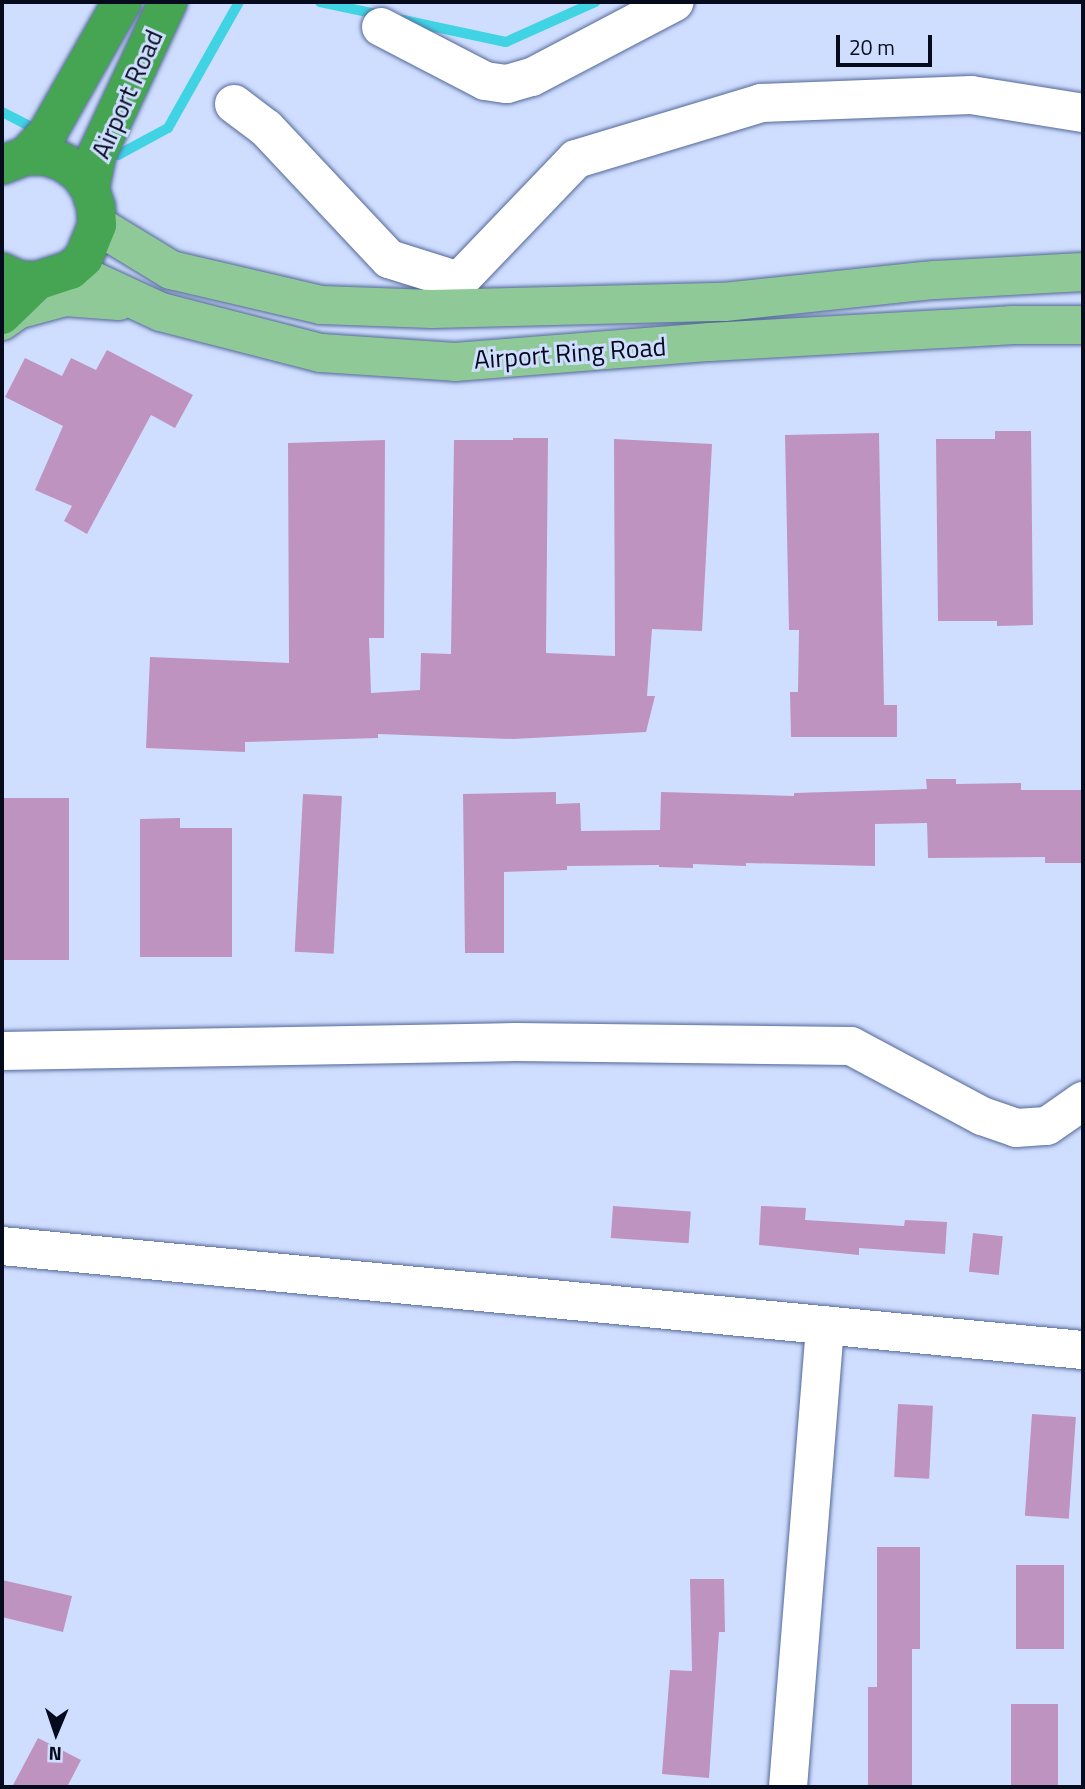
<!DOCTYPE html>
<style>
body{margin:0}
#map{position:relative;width:1085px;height:1789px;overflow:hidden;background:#cfdeff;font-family:"Titillium Web",sans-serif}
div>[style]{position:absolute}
.stream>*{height:10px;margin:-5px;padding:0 5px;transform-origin:5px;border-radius:5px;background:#40d3e4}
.building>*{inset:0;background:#bf93bf;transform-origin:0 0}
.roads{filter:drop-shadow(0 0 2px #546898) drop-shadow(0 0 2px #546898)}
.minor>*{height:38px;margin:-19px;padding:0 19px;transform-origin:19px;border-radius:19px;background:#fff}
.major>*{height:38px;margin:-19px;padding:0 19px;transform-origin:19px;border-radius:19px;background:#90c998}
.highway>*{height:38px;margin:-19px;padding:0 19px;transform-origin:19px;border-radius:19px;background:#46a553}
span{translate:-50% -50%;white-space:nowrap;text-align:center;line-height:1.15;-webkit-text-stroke:6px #cfdeff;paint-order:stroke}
.street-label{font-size:26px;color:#050b1d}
.frame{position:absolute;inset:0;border:4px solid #050b1d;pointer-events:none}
.north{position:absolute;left:21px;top:1698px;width:70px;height:70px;-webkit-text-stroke:5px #cfdeff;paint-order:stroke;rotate:182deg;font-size:19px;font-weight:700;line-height:28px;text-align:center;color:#050b1d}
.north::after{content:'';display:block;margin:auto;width:24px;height:32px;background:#050b1d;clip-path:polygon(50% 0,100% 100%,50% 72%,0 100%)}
.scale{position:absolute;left:836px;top:35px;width:96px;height:32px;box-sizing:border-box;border:4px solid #050b1d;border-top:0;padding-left:9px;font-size:21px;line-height:24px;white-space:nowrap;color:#050b1d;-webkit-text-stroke:5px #cfdeff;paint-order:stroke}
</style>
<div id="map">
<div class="stream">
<i style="left:320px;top:2px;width:62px;rotate:12deg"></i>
<i style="left:403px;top:20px;width:105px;rotate:12.1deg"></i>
<i style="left:506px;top:42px;width:98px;rotate:-24.2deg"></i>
<i style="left:2px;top:112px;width:33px;rotate:27deg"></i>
<i style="left:118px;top:155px;width:57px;rotate:-28.4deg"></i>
<i style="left:168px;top:128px;width:145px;rotate:-60.6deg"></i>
</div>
<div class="building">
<i style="clip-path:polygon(107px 350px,193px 395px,175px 428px,151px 415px,87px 534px,64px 521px,72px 506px,35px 490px,63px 426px,5px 397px,25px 358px,62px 376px,71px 358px,96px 370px)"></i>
<i style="clip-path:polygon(995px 431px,1031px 431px,1033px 625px,997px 626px,997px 621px,938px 621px,936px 439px,995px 439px)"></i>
<i style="clip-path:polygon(879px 433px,884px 705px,897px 705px,897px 737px,791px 737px,790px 692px,798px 692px,799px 630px,789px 630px,785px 435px)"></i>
<i style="clip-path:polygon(513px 438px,548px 438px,546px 653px,615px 656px,614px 439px,712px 444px,702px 631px,652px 629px,647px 696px,655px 696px,646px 732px,513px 739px,378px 734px,378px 738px,245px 742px,245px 752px,146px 748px,150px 657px,289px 663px,288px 443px,385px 440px,384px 638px,369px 638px,371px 693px,420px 690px,421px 653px,451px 654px,454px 440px,513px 440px)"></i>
<i style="clip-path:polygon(926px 779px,956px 779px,956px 784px,1021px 783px,1021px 790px,1083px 790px,1083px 863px,1045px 863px,1045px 857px,928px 858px,927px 823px,875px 824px,875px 866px,746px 863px,746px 866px,693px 864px,693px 868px,659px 867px,659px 865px,567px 866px,567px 870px,504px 872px,504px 953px,465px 953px,463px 794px,556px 792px,556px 804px,580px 803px,581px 831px,660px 830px,661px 792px,794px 796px,794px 793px,927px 789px)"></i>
<i style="left:303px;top:794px;width:39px;height:158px;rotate:3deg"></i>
<i style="left:69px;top:798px;width:162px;height:67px;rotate:90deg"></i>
<i style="clip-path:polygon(180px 818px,180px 828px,232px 828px,232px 957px,140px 957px,140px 819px)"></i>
<i style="left:613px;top:1206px;width:78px;height:32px;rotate:4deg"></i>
<i style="clip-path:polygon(761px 1206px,806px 1208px,805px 1220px,904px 1226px,905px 1220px,947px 1222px,945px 1254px,859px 1248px,859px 1255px,759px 1245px)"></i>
<i style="left:973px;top:1233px;width:30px;height:39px;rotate:6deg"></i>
<i style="left:898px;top:1404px;width:35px;height:73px;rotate:3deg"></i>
<i style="left:1032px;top:1414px;width:44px;height:102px;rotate:4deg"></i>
<i style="clip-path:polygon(877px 1547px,920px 1547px,920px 1649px,912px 1649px,912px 1787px,868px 1787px,868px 1687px,877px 1687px)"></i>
<i style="left:1016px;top:1565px;width:48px;height:84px"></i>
<i style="clip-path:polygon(690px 1579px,724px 1579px,725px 1632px,719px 1632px,709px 1778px,662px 1774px,670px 1670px,692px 1671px)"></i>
<i style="clip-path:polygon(2px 1580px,72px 1596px,63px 1632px,2px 1617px)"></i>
<i style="left:1011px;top:1704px;width:47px;height:83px"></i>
<i style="clip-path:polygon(38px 1738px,81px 1760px,67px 1787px,12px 1787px)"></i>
</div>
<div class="roads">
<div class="minor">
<i style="left:381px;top:27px;width:117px;rotate:27.4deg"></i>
<i style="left:485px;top:81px;width:22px;rotate:8deg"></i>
<i style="left:507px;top:84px;width:26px;rotate:-16deg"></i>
<i style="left:532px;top:77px;width:161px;rotate:-27.7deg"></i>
<i style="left:234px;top:104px;width:40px;rotate:37deg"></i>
<i style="left:266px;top:128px;width:180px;rotate:46.8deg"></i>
<i style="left:389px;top:259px;width:73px;rotate:17.4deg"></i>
<i style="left:459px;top:281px;width:169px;rotate:-46.2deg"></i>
<i style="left:576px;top:159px;width:193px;rotate:-16.8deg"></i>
<i style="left:761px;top:103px;width:210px;rotate:-2.2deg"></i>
<i style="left:971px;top:95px;width:113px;rotate:9.1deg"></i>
<i style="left:2px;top:1051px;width:514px;rotate:-1deg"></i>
<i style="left:516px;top:1042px;width:335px;rotate:0.7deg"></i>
<i style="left:851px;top:1046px;width:149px;rotate:28.1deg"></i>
<i style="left:982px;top:1116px;width:36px;rotate:19deg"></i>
<i style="left:1016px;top:1128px;width:31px;rotate:-4deg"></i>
<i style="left:1047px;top:1126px;width:44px;rotate:-34.8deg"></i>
<i style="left:2px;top:1246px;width:1086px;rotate:5.5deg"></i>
<i style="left:788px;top:1787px;width:463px;rotate:-85.4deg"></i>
</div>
<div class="major">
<i style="left:97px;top:225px;width:87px;rotate:31.3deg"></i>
<i style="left:171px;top:270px;width:154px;rotate:13.1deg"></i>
<i style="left:321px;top:305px;width:111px;rotate:2.1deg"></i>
<i style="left:432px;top:309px;width:292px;rotate:-1.4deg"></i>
<i style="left:724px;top:302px;width:212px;rotate:-6deg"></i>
<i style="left:935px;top:280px;width:148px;rotate:-3.1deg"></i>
<i style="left:70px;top:270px;width:100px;rotate:24.8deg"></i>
<i style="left:161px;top:312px;width:165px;rotate:14.4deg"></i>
<i style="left:321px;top:353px;width:134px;rotate:3.8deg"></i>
<i style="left:455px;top:362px;width:256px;rotate:-4.5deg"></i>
<i style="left:710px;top:342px;width:301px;rotate:-3.2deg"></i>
<i style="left:1011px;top:325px;width:72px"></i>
<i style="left:2px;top:321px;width:19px;rotate:-36deg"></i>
<i style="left:17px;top:310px;width:50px;rotate:-15.2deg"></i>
<i style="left:65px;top:297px;width:54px;rotate:4.2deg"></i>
</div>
<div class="highway">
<i style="left:26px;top:156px;width:33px;rotate:-47deg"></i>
<i style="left:48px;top:132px;width:150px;rotate:-60.4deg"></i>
<i style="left:2px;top:165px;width:26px;rotate:-21deg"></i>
<i style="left:26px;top:156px;width:19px"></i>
<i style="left:45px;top:156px;width:19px;rotate:18deg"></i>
<i style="left:63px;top:162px;width:19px;rotate:35deg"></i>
<i style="left:79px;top:173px;width:19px;rotate:55deg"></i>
<i style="left:90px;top:189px;width:19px;rotate:72deg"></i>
<i style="left:96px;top:207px;width:18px;rotate:87deg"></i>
<i style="left:97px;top:225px;width:35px;rotate:112deg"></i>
<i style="left:84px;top:258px;width:18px;rotate:139deg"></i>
<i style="left:70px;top:270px;width:35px;rotate:162deg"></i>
<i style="left:37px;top:281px;width:18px;rotate:-177deg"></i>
<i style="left:19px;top:280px;width:19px;rotate:-155deg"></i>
<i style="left:90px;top:189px;width:36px;rotate:-79deg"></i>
<i style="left:97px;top:154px;width:168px;rotate:-65deg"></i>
<i style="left:2px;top:315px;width:49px;rotate:-44.2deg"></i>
</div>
</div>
<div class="street-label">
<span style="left:127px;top:94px;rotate:-66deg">Airport Road</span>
<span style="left:570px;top:353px;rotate:-4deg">Airport Ring Road</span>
</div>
<div class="frame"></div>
<div class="north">N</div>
<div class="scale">20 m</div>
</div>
